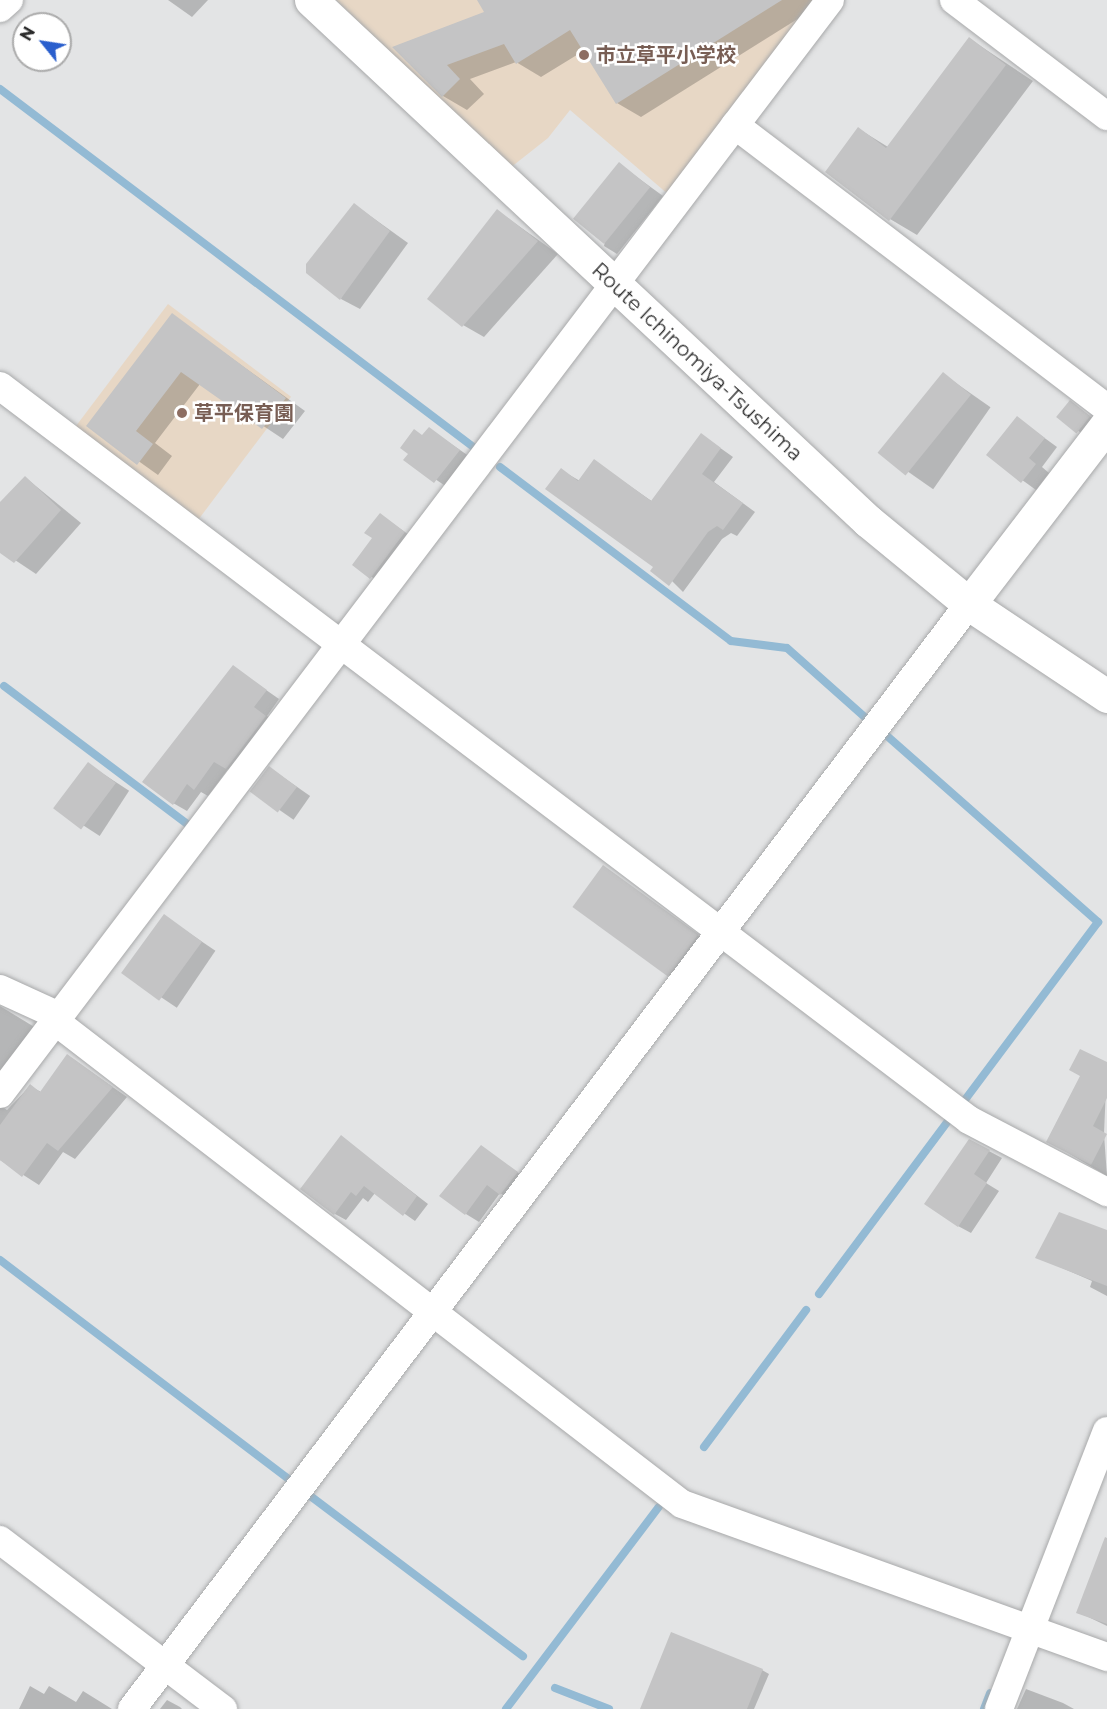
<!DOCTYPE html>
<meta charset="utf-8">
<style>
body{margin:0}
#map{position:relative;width:1107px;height:1709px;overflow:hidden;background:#e3e4e5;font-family:Montserrat,"Noto Sans JP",sans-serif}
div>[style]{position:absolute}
.education>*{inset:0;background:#e7d7c5;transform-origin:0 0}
.shadow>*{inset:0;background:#0003;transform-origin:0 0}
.stream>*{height:8px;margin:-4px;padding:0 4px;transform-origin:4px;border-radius:4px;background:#93bad4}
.building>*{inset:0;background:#c4c4c5;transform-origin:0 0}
.roads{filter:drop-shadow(0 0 2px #a8a9aa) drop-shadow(0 0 2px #a8a9aa)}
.minor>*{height:28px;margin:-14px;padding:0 14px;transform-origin:14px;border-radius:14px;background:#fff}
.tertiary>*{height:33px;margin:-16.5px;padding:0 16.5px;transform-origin:16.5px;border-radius:16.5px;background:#fff}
.secondary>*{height:33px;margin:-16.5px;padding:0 16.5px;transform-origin:16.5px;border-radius:16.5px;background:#fff}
.dots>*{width:16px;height:16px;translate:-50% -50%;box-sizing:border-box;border:3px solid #fff;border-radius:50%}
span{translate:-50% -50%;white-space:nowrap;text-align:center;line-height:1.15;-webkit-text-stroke:5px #fff;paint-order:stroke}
.education-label{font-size:20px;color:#785e54;font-weight:700}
.left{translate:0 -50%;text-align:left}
.street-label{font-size:20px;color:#2c2c2c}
.north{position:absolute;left:12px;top:12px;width:60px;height:60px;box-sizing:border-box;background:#fff;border:2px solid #ababab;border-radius:50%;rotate:300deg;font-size:16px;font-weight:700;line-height:24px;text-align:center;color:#2c2c2c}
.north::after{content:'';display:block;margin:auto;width:21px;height:27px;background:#2a5fcd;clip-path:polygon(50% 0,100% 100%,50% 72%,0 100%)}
</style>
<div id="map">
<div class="education">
<i style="clip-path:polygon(336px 0,818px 0,669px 195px,570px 110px,548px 138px,510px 168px)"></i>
<i style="left:168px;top:304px;width:154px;height:156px;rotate:37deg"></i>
</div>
<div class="shadow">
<i style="clip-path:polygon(168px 0,208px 0,192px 17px)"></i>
<i style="clip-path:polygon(479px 0,828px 0,641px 117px,617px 103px,585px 50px,541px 77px,516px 62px,470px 79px,484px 94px,467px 110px,443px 96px,394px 47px,486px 12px)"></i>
<i style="clip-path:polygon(970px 39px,1033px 81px,917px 235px,890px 219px,859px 129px,888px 147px)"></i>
<i style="clip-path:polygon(619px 164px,663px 196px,617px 254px,604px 246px)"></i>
<i style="clip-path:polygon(355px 205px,408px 243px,360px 309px,341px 299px)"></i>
<i style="clip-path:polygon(498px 211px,558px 254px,484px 337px,463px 325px)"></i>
<i style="clip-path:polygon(172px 315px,305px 411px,283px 439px,200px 384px,155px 443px,172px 456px,158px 475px,88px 425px)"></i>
<i style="left:943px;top:374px;width:58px;height:100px;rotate:35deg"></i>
<i style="clip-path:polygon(1076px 406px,1095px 420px,1084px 435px,1059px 417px)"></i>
<i style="clip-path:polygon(1017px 418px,1057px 447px,1042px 467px,1049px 473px,1036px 490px,988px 455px)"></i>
<i style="left:429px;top:429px;width:53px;height:38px;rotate:34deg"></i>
<i style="clip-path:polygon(702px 435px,733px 457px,714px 482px,755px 512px,737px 536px,731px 533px,722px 539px,683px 592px,561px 470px,580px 481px,594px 461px,653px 502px)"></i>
<i style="clip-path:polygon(26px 478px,81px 523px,36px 574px,0 550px,0 511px)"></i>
<i style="clip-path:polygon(380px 515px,418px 541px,384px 584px,370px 576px)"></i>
<i style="clip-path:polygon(233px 667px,279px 699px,267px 716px,279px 725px,240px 776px,228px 769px,208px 796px,201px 792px,187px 811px,173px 803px)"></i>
<i style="left:88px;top:764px;width:49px;height:54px;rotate:33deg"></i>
<i style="left:270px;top:768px;width:49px;height:29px;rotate:35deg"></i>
<i style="left:604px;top:867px;width:131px;height:49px;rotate:36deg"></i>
<i style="left:164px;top:916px;width:62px;height:69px;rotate:34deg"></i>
<i style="clip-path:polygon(0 1006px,36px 1028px,0 1078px)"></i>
<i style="clip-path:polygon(68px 1056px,127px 1097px,75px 1159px,63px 1152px,39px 1185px,0 1160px,0 1105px,7px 1110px,30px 1086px,41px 1092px)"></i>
<i style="clip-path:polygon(1107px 1064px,1104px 1134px,1107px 1176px,1048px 1141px)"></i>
<i style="clip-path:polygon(341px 1137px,428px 1204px,415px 1221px,375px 1193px,368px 1202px,363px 1198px,346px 1220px,335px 1214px)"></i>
<i style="clip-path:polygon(970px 1141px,1002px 1158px,986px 1183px,999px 1191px,971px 1233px,958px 1226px)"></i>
<i style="clip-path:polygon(481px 1147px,530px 1181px,515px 1202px,500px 1193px,479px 1222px,466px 1214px)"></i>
<i style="clip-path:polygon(1107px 1232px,1107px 1296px,1090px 1287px,1092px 1281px,1037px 1257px)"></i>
<i style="clip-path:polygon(1107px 1581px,1107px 1626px,1078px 1612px)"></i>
<i style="clip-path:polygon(762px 1670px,769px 1674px,754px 1709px,652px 1709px)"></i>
<i style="clip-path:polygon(30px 1686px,44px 1694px,49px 1686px,76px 1702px,83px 1691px,112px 1709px,19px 1709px)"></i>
<i style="clip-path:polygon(1026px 1689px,1063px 1703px,1074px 1709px,1017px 1709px)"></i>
<i style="clip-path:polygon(167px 1700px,180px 1707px,182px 1709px,160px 1709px)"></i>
</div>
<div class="stream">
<i style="left:0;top:89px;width:597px;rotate:37.1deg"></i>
<i style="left:500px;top:467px;width:289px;rotate:37deg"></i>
<i style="left:731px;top:641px;width:56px;rotate:7.1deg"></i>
<i style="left:787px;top:648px;width:108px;rotate:41.6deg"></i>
<i style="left:4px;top:686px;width:229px;rotate:37deg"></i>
<i style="left:886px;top:735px;width:283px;rotate:41.4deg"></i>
<i style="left:1098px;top:922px;width:224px;rotate:126.8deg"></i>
<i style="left:0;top:1260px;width:365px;rotate:37.2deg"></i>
<i style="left:819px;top:1294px;width:216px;rotate:-53.3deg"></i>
<i style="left:704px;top:1447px;width:171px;rotate:-53.3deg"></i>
<i style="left:309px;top:1495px;width:268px;rotate:37deg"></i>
<i style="left:555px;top:1688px;width:58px;rotate:21.3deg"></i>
<i style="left:506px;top:1709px;width:253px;rotate:-52.9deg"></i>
<i style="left:984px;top:1709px;width:17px;rotate:-69deg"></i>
</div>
<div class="building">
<i style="clip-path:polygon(477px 0,782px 0,616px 104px,570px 30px,516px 64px,504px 44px,447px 65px,460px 79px,442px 97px,392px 47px,484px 12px)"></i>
<i style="clip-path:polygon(969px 37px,1006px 65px,889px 221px,825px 172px,858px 127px,886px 148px)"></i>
<i style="left:619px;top:162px;width:40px;height:73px;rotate:39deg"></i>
<i style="clip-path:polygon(354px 203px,390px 231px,340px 300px,306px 273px,306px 264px)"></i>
<i style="clip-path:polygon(497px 209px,538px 241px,462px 327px,427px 299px)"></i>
<i style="clip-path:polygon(172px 313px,286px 398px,262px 429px,181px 372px,136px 431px,153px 444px,137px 465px,86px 426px)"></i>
<i style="left:943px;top:372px;width:36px;height:104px;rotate:39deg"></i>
<i style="left:1070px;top:400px;width:26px;height:22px;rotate:39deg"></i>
<i style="clip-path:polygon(1017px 416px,1045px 438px,1029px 458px,1036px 464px,1021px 483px,986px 455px)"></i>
<i style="clip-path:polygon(429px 427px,460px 450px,434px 483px,403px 460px,408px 454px,400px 448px,414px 429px,422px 435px)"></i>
<i style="clip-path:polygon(701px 433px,721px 448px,702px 474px,743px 503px,723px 530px,717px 526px,708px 532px,669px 586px,650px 571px,653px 567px,545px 489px,561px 468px,578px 481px,594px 459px,651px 501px)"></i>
<i style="clip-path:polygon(25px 476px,61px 510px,14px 563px,0 553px,0 502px)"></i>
<i style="clip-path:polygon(380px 513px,405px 532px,370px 579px,352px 565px,372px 538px,364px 533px)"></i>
<i style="clip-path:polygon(233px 665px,267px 690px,254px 707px,266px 716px,226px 769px,214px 762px,194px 790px,187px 784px,173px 805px,142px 782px)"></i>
<i style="left:88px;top:762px;width:35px;height:58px;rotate:37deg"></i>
<i style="left:269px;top:766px;width:35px;height:32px;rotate:37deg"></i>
<i style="left:603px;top:865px;width:118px;height:52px;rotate:36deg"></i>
<i style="left:164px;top:914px;width:47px;height:73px;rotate:36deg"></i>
<i style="clip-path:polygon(1080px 1049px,1107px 1062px,1107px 1098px,1093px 1126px,1107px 1134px,1091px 1165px,1046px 1142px,1080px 1076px,1069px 1070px)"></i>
<i style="clip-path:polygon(67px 1054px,113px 1087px,58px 1151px,47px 1143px,22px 1177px,0 1160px,0 1125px,30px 1084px,40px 1092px)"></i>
<i style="clip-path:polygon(341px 1135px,417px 1196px,403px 1216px,364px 1186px,356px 1196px,351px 1192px,334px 1215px,300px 1189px)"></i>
<i style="clip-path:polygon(969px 1139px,990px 1150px,974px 1174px,987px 1183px,958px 1227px,924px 1204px)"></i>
<i style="clip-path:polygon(481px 1145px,518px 1172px,500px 1195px,487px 1185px,465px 1215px,439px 1196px)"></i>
<i style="clip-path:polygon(1059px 1212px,1107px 1230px,1107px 1286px,1035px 1258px)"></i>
<i style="clip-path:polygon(1105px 1537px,1107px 1538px,1107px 1624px,1076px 1613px)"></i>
<i style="clip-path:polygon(671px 1632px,763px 1669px,747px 1709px,640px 1709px)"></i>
</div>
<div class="roads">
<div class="minor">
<i style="left:954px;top:0;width:192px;rotate:37.2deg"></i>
<i style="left:0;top:8px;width:12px;rotate:-42deg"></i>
<i style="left:735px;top:125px;width:467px;rotate:37.3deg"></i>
<i style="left:0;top:386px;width:1216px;rotate:37.14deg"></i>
<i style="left:969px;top:1120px;width:156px;rotate:27.6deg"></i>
<i style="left:0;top:989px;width:65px;rotate:24.6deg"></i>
<i style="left:55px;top:1021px;width:791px;rotate:37.61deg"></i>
<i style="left:682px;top:1504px;width:452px;rotate:19.8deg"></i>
<i style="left:0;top:1094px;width:1373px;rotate:-52.81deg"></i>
<i style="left:0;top:1540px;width:280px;rotate:37.2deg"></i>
<i style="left:132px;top:1709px;width:1386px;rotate:-52.86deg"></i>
<i style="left:999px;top:1709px;width:298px;rotate:-68.8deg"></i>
</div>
<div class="tertiary">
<i style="left:969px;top:604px;width:227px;rotate:-52.5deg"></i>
</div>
<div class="secondary">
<i style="left:311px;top:0;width:763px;rotate:43.09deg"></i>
<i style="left:868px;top:521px;width:131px;rotate:39.4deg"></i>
<i style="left:969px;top:604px;width:166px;rotate:33.7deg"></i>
</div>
</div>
<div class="dots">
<i style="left:584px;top:55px;background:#8d6e63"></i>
<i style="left:182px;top:413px;background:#8d6e63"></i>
</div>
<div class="education-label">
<span class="left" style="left:596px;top:55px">市立草平小学校</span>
<span class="left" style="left:194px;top:413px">草平保育園</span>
</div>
<div class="street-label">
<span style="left:697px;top:362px;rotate:43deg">Route Ichinomiya-Tsushima</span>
</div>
<div class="north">N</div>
</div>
